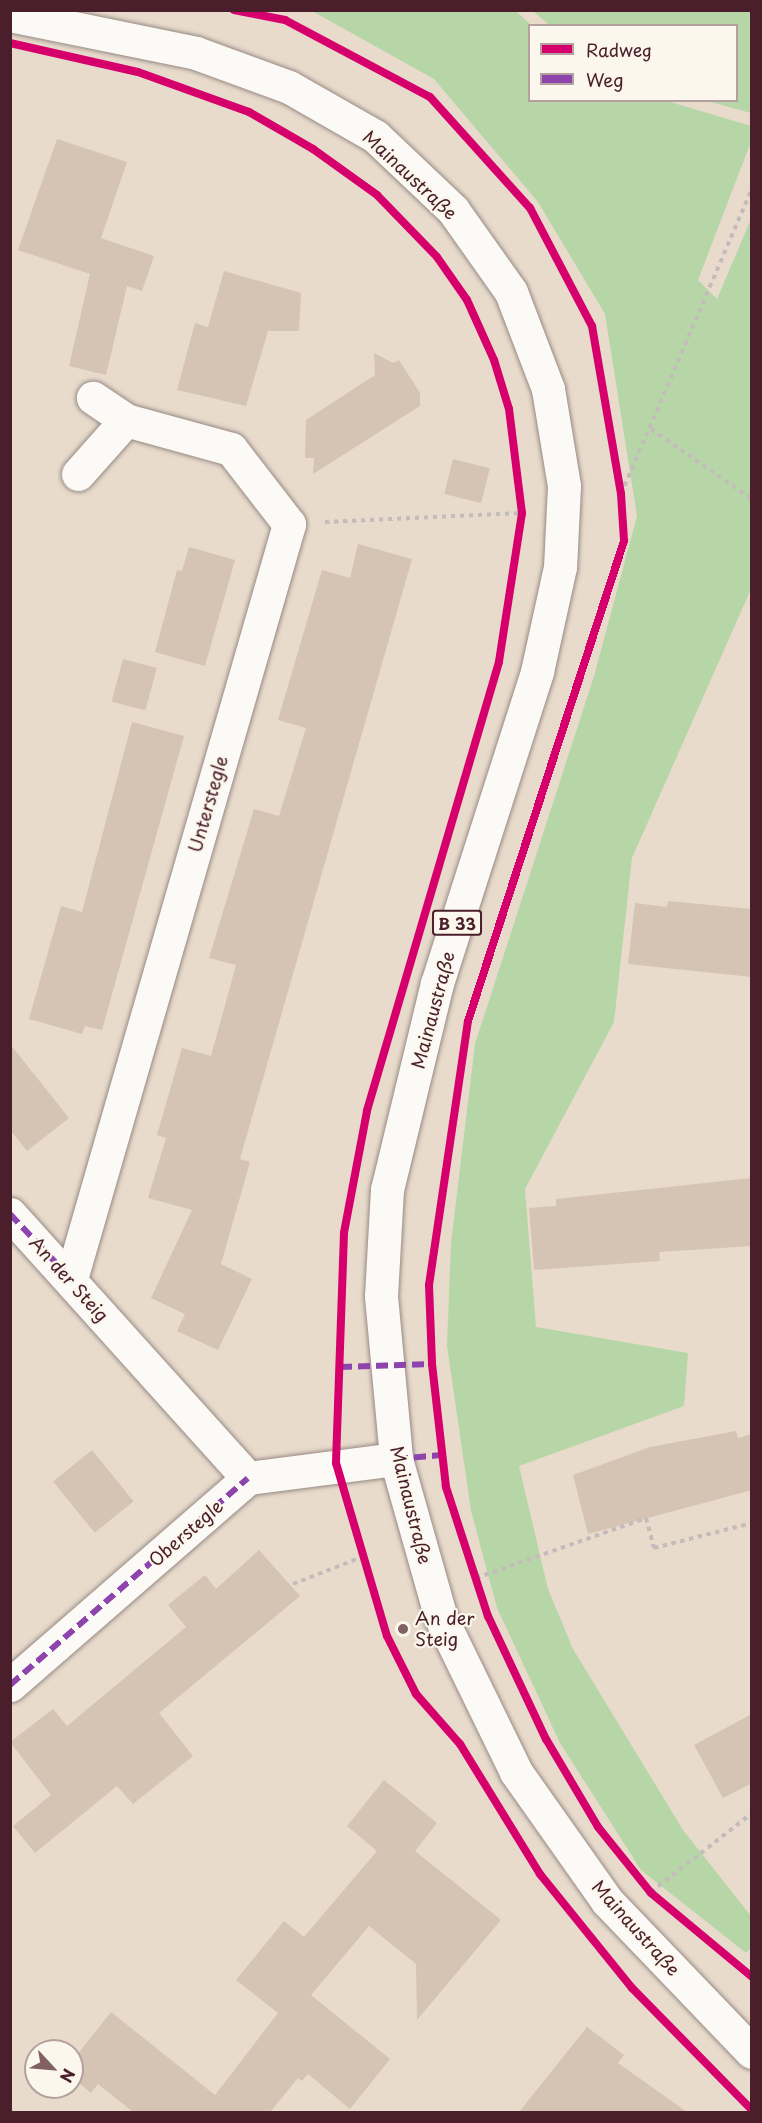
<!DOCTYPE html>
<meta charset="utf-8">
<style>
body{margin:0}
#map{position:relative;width:762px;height:2123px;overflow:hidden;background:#e8dbcc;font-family:"Playpen Sans",sans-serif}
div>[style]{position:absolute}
.green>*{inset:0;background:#b7d6a7}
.building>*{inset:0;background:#d5c3b4;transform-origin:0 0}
.path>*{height:4px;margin-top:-2px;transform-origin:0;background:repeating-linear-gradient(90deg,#c3bcba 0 4.5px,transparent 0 9px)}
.roads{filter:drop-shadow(0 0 2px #988a84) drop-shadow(0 0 2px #988a84)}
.minor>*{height:33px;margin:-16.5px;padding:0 16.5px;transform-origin:16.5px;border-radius:16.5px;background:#fcfaf7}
.major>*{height:33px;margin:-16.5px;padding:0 16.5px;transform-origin:16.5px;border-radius:16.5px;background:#fcfaf7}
.quiet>*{height:6px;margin-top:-3px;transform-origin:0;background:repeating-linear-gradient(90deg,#8e44ad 0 12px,transparent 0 18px)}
.cycleway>*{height:8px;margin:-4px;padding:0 4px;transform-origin:4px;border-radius:4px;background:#d6006c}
.dots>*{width:16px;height:16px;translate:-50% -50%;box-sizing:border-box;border:3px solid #fbf7ec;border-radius:50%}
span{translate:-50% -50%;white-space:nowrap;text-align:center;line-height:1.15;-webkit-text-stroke:4.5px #fbf7ec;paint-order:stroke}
.shield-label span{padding:2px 4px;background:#fbf7ec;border:2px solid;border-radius:4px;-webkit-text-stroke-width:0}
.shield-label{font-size:16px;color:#4a1f2b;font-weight:700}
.street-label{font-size:18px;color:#4a1f2b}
.poi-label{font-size:18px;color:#4a1f2b}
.left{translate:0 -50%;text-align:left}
.frame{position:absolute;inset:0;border:12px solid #4a1f2b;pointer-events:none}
.legend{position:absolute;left:528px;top:24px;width:210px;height:78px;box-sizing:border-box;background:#fbf7ec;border:2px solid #b4a19f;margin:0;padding:8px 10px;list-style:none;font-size:18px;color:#4a1f2b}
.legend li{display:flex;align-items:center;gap:12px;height:30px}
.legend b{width:30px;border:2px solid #b4a19f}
.north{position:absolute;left:24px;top:2039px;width:60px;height:60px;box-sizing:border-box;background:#fbf7ec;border:2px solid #b4a19f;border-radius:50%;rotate:116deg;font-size:16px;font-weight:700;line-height:24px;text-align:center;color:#4a1f2b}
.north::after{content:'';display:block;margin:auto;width:21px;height:27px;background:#816163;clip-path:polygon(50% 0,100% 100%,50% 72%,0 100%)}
</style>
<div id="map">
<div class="green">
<i style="clip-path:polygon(312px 11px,516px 11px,531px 25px,530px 100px,667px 101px,751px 126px,751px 142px,698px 280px,717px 299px,751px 219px,751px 589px,632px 858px,614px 1022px,525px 1189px,536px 1327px,688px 1353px,684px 1406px,519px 1466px,548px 1589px,573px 1649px,683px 1830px,751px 1916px,751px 1948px,746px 1953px,641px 1870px,560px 1743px,497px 1608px,471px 1511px,447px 1346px,451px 1243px,475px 1044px,594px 676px,637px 516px,605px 314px,538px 202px,434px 79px)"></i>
<i style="clip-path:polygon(533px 11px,751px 11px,751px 113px,707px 101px,736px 100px,736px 26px,549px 25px)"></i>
</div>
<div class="building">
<i style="clip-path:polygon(57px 139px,127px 162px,101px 238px,154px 256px,142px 291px,127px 286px,106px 375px,69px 366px,90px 274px,18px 250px)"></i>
<i style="clip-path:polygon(224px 271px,301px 293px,299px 331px,268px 331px,246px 406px,177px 390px,195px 323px,208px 327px)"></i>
<i style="clip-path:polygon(374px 353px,393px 363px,399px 360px,420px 393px,420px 406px,313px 474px,314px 458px,305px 458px,306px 420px,375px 375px)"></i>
<i style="left:453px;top:459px;width:38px;height:36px;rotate:14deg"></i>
<i style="clip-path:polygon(358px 544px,412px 559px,240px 1159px,250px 1162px,221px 1264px,252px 1279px,218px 1350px,177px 1331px,185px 1314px,151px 1298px,192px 1210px,148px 1198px,166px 1138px,157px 1135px,182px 1048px,211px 1056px,236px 965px,209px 958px,254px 809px,279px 816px,306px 728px,278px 720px,322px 570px,350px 578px)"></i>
<i style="clip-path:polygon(189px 547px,235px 560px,205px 666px,155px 652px,177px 570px,182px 571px)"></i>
<i style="left:123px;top:659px;width:35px;height:44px;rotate:15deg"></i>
<i style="clip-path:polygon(132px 722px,184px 736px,102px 1030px,85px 1026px,82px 1034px,29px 1019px,61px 906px,82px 912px)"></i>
<i style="clip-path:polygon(668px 901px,752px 909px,752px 977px,628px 964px,635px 903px,667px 907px)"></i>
<i style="clip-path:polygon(10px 1044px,69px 1118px,27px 1151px,10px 1130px)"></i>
<i style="clip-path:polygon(752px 1178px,752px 1246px,659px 1252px,660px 1261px,534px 1270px,529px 1208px,556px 1206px,556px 1199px)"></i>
<i style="clip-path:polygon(736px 1431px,738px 1438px,752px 1434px,752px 1490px,588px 1534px,573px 1475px,650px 1447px)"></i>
<i style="left:92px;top:1450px;width:66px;height:50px;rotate:51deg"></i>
<i style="clip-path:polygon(259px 1550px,300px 1596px,159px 1713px,193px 1756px,133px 1804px,117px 1786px,35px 1853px,13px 1826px,51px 1795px,10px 1742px,53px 1709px,67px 1726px,186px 1627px,168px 1605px,205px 1575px,216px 1589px)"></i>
<i style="clip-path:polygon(752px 1714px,752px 1783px,723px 1798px,694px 1745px)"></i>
<i style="clip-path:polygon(384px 1780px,437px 1823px,415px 1851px,501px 1920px,417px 2020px,416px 1964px,369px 1926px,311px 1995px,390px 2059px,350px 2109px,308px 2074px,302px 2081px,298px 2078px,270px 2112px,133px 2112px,98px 2084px,91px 2093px,72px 2077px,72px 2061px,111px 2012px,215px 2095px,278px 2013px,236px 1980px,284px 1921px,304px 1937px,377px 1851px,347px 1826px)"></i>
<i style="clip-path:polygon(587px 2027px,624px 2055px,618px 2063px,687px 2112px,519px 2112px)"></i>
</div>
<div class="path">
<i style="left:651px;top:429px;width:123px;rotate:34.7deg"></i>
<i style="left:621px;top:494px;width:333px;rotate:-66.8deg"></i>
<i style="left:325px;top:522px;width:197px;rotate:-2.6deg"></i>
<i style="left:476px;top:1578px;width:180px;rotate:-19.4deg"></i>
<i style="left:646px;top:1518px;width:31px;rotate:75deg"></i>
<i style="left:654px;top:1548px;width:101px;rotate:-14.3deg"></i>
<i style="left:293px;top:1584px;width:74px;rotate:-21.4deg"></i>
<i style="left:651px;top:1892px;width:128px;rotate:-38deg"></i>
</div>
<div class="roads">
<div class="minor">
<i style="left:78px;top:474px;width:72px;rotate:-48.4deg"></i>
<i style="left:10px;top:1214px;width:355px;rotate:48deg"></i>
<i style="left:71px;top:1279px;width:786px;rotate:-73.89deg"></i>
<i style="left:289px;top:524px;width:95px;rotate:-127.7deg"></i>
<i style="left:231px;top:449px;width:109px;rotate:-164.6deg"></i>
<i style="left:126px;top:420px;width:40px;rotate:-146deg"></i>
<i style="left:10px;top:1685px;width:315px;rotate:-41deg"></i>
<i style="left:248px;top:1478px;width:149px;rotate:-7.3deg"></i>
</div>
<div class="major">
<i style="left:10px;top:15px;width:190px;rotate:11.5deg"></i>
<i style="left:196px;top:53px;width:99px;rotate:20.1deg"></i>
<i style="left:289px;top:87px;width:99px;rotate:29.7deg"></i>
<i style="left:375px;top:136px;width:108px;rotate:43.5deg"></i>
<i style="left:453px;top:210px;width:100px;rotate:54.7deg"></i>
<i style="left:511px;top:292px;width:104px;rotate:69.1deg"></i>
<i style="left:548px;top:389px;width:98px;rotate:80.6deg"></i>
<i style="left:564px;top:486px;width:81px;rotate:92.8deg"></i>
<i style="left:560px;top:567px;width:107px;rotate:102.4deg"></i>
<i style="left:537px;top:672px;width:327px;rotate:107.8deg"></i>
<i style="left:437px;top:983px;width:212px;rotate:103.6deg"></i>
<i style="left:387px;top:1189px;width:107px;rotate:93.2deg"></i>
<i style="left:381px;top:1296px;width:164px;rotate:84.7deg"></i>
<i style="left:396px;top:1459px;width:165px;rotate:74.2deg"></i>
<i style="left:441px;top:1618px;width:171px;rotate:64deg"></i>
<i style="left:516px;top:1772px;width:158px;rotate:54.8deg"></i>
<i style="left:607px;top:1901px;width:209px;rotate:46.2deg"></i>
</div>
</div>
<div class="quiet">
<i style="left:10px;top:1214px;width:89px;rotate:46.8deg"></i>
<i style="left:340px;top:1367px;width:92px;rotate:-1.9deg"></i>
<i style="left:396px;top:1459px;width:46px;rotate:-5deg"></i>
<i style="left:10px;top:1685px;width:315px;rotate:-41deg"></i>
</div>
<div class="cycleway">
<i style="left:234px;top:10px;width:52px;rotate:11.1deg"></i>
<i style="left:285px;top:20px;width:164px;rotate:28deg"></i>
<i style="left:430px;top:97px;width:149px;rotate:48deg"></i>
<i style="left:530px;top:208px;width:133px;rotate:62.3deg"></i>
<i style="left:592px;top:326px;width:170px;rotate:80.2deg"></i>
<i style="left:621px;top:494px;width:47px;rotate:86.3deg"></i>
<i style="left:624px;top:541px;width:505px;rotate:108deg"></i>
<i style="left:468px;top:1021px;width:267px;rotate:98.4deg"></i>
<i style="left:429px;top:1285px;width:79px;rotate:87.8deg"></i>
<i style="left:432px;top:1364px;width:124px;rotate:83.5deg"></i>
<i style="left:446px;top:1487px;width:136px;rotate:72deg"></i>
<i style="left:488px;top:1616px;width:136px;rotate:64.8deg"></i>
<i style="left:546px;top:1739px;width:102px;rotate:59.4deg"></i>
<i style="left:598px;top:1827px;width:85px;rotate:51.2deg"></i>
<i style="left:651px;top:1893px;width:131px;rotate:39.7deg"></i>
<i style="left:10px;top:43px;width:131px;rotate:12.8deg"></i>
<i style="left:138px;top:72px;width:118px;rotate:19.8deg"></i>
<i style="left:249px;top:112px;width:74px;rotate:30deg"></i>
<i style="left:313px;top:149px;width:79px;rotate:35.7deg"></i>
<i style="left:377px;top:195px;width:86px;rotate:45.9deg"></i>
<i style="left:437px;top:257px;width:52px;rotate:55.1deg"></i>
<i style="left:467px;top:300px;width:66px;rotate:65.8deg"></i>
<i style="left:494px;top:360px;width:51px;rotate:73deg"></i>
<i style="left:509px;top:409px;width:105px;rotate:82.9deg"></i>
<i style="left:522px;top:513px;width:151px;rotate:98.8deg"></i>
<i style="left:499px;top:662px;width:468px;rotate:106.4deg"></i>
<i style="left:367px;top:1111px;width:124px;rotate:100.7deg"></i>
<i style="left:344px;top:1233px;width:230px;rotate:92deg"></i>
<i style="left:336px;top:1463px;width:180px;rotate:73.6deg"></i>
<i style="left:387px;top:1636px;width:65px;rotate:63.4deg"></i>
<i style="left:416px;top:1694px;width:67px;rotate:48.7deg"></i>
<i style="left:460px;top:1744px;width:153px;rotate:58.4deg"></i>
<i style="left:540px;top:1874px;width:146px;rotate:51.1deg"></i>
<i style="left:632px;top:1988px;width:171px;rotate:45.5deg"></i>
</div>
<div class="dots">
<i style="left:403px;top:1629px;background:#816163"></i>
</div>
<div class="shield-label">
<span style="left:457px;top:923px">B 33</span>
</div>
<div class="street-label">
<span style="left:410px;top:175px;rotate:43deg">Mainaustraße</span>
<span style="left:208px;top:804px;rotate:-74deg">Unterstegle</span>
<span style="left:433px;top:1010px;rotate:-75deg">Mainaustraße</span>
<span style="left:69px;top:1279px;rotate:48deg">An der Steig</span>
<span style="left:411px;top:1505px;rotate:76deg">Mainaustraße</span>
<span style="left:186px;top:1533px;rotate:-41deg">Oberstegle</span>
<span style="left:636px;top:1928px;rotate:48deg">Mainaustraße</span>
</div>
<div class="poi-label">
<span class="left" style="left:415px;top:1629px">An der<br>Steig</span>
</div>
<div class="frame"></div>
<ul class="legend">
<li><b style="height:8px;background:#d6006c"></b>Radweg</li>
<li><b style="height:8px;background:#8e44ad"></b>Weg</li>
</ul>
<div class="north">N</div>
</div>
